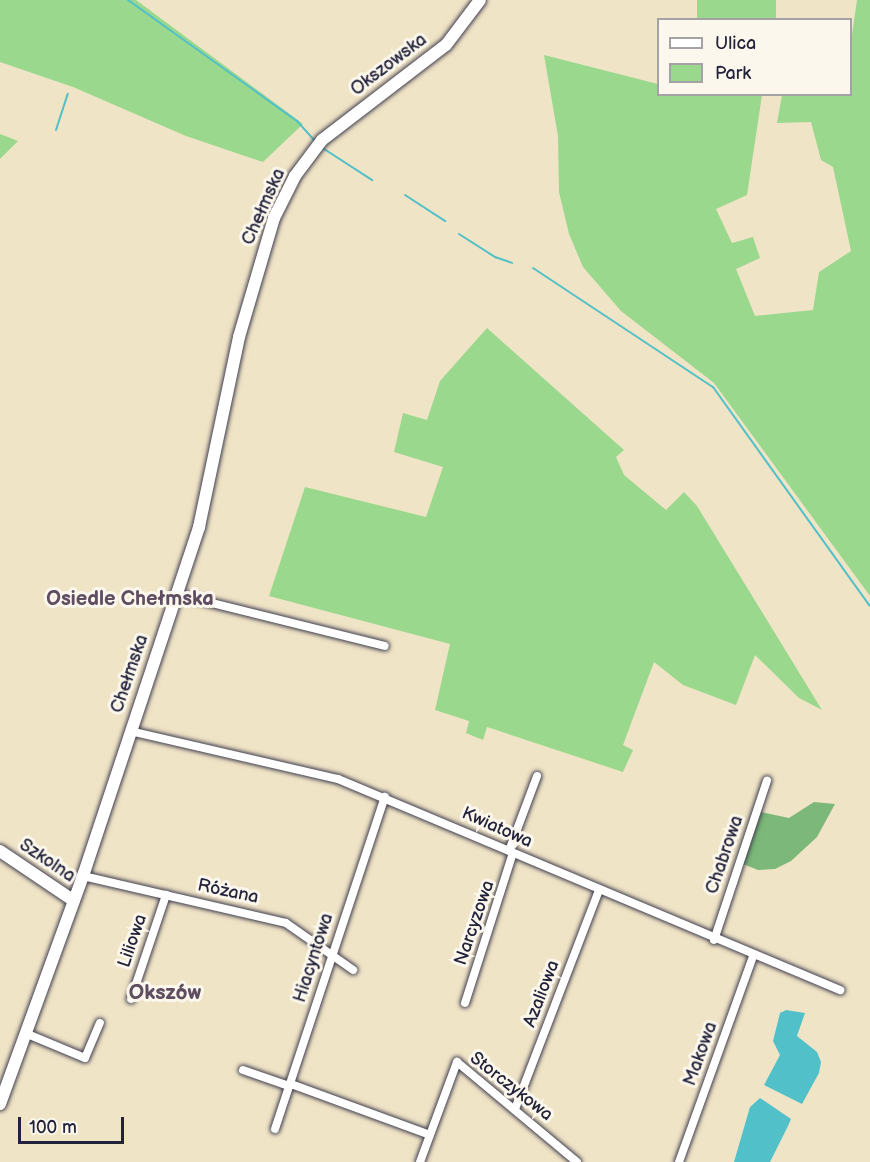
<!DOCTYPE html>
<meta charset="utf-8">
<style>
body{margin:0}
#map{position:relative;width:870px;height:1162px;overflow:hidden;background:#f0e4c6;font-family:"Balsamiq Sans",sans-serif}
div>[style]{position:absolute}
.green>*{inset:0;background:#9ad88e;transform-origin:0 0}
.forest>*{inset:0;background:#7bb879}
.water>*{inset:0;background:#52c0c8}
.stream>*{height:2px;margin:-1px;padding:0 1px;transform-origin:1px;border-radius:1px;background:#52c0c8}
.roads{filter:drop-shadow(0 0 2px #413f50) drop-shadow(0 0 2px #413f50)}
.street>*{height:8px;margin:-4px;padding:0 4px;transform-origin:4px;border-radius:4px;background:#fff}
.secondary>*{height:12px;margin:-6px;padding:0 6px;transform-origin:6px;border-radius:6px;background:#fff}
span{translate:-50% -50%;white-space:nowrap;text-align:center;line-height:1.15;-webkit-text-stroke:6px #fbf7ec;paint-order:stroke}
.street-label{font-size:18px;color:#22223b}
.neighbourhood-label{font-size:20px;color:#5f4d62;font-weight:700}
.quarter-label{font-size:21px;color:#5f4d62;font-weight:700}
.legend{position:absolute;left:657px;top:18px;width:195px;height:78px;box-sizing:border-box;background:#fbf7ec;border:2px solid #a4a2a5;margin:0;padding:8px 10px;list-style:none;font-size:18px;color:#22223b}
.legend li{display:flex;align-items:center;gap:12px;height:30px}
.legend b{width:30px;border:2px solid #a4a2a5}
.scale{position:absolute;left:18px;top:1117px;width:106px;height:27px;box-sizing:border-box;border:3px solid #22223b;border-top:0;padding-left:8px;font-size:18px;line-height:21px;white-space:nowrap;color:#22223b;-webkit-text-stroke:4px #fbf7ec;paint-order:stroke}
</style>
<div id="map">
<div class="green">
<i style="clip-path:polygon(0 0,136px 0,303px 124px,263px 162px,186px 136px,73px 87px,0 62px)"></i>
<i style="left:697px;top:0;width:79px;height:19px"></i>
<i style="clip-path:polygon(857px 0,870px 0,870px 596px,714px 383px,621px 311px,583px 267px,569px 234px,559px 192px,558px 136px,544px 55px,658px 84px,658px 94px,762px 95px,747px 195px,716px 209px,732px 243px,753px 237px,760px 258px,736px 269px,755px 316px,813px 310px,819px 272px,851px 251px,833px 167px,821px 160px,811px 122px,777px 123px,782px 95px,850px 94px,851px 42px)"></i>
<i style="clip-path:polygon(0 134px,18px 141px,0 159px)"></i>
<i style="clip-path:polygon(487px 328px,624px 450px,616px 457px,624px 475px,666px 510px,684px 492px,697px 506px,822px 710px,799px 698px,755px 655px,736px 705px,683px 685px,654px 662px,623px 745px,633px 750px,623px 772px,487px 727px,483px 740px,466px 733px,469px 721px,435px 710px,450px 644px,269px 596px,305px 487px,426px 517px,443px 467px,394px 452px,403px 413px,427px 420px,440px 381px)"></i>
</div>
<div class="forest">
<i style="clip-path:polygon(814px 802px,835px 804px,817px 837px,791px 861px,775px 869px,758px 870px,743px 864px,761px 812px,789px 818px)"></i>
</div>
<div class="water">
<i style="clip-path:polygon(786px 1010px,805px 1013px,797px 1036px,817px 1052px,821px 1062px,819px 1073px,802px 1104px,764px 1085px,780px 1055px,773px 1041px,780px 1013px)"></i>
<i style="clip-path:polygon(760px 1098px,791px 1119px,788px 1126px,770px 1162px,734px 1162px,750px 1107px)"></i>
</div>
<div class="stream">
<i style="left:128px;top:0;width:208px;rotate:35.6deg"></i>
<i style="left:297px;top:121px;width:27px;rotate:48deg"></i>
<i style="left:56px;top:130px;width:38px;rotate:-72deg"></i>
<i style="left:321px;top:147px;width:61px;rotate:32.9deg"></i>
<i style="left:405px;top:195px;width:48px;rotate:33deg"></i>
<i style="left:459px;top:234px;width:43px;rotate:32.6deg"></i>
<i style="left:495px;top:257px;width:18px;rotate:19deg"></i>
<i style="left:533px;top:268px;width:216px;rotate:33.5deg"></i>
<i style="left:713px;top:387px;width:269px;rotate:54.4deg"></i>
</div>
<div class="roads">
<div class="street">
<i style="left:176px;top:594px;width:215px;rotate:14deg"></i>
<i style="left:130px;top:731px;width:213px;rotate:13deg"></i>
<i style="left:338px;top:779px;width:545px;rotate:22.8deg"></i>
<i style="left:509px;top:851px;width:80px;rotate:-69.5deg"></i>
<i style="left:83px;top:876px;width:208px;rotate:13deg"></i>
<i style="left:286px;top:923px;width:82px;rotate:35deg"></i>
<i style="left:714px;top:940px;width:168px;rotate:-71.6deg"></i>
<i style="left:131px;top:999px;width:110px;rotate:-71.4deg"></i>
<i style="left:465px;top:1003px;width:157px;rotate:-72.3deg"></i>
<i style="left:25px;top:1033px;width:65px;rotate:22.6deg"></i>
<i style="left:85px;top:1058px;width:38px;rotate:-67deg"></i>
<i style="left:243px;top:1070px;width:49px;rotate:19.2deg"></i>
<i style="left:291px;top:1084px;width:146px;rotate:20.1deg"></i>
<i style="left:515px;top:1109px;width:235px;rotate:-69deg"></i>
<i style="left:275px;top:1129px;width:350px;rotate:-71.7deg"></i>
<i style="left:420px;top:1162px;width:107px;rotate:-69.7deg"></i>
<i style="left:457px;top:1062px;width:156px;rotate:39.8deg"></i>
<i style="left:679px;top:1162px;width:218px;rotate:-70.2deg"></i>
</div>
<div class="secondary">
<i style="left:0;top:851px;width:89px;rotate:34deg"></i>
<i style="left:0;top:1104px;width:243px;rotate:-70deg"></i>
<i style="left:83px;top:876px;width:368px;rotate:-71.6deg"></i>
<i style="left:199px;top:527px;width:194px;rotate:-78.1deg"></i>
<i style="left:239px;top:337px;width:124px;rotate:-73.6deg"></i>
<i style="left:274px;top:218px;width:47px;rotate:-63.4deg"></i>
<i style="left:295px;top:176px;width:45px;rotate:-53.1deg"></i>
<i style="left:322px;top:140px;width:156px;rotate:-37.5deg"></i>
<i style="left:446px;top:45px;width:56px;rotate:-52.9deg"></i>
</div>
</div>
<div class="street-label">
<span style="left:389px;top:65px;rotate:-37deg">Okszowska</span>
<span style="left:264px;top:207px;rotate:-66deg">Chełmska</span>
<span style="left:130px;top:674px;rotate:-71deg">Chełmska</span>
<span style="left:497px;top:828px;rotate:24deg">Kwiatowa</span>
<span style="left:725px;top:855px;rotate:-71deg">Chabrowa</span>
<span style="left:47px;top:861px;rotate:34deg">Szkolna</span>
<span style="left:228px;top:892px;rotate:12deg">Różana</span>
<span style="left:475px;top:923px;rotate:-71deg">Narcyzowa</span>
<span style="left:133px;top:941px;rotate:-71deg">Liliowa</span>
<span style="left:314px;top:958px;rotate:-72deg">Hiacyntowa</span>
<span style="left:542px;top:994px;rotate:-69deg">Azaliowa</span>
<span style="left:701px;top:1054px;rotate:-70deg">Makowa</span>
<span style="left:511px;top:1087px;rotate:38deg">Storczykowa</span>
</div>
<div class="neighbourhood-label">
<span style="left:130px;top:599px">Osiedle Chełmska</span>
</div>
<div class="quarter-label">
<span style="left:165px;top:993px">Okszów</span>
</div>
<ul class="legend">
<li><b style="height:8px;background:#fff"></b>Ulica</li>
<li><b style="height:16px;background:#9ad88e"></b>Park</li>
</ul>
<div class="scale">100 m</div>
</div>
